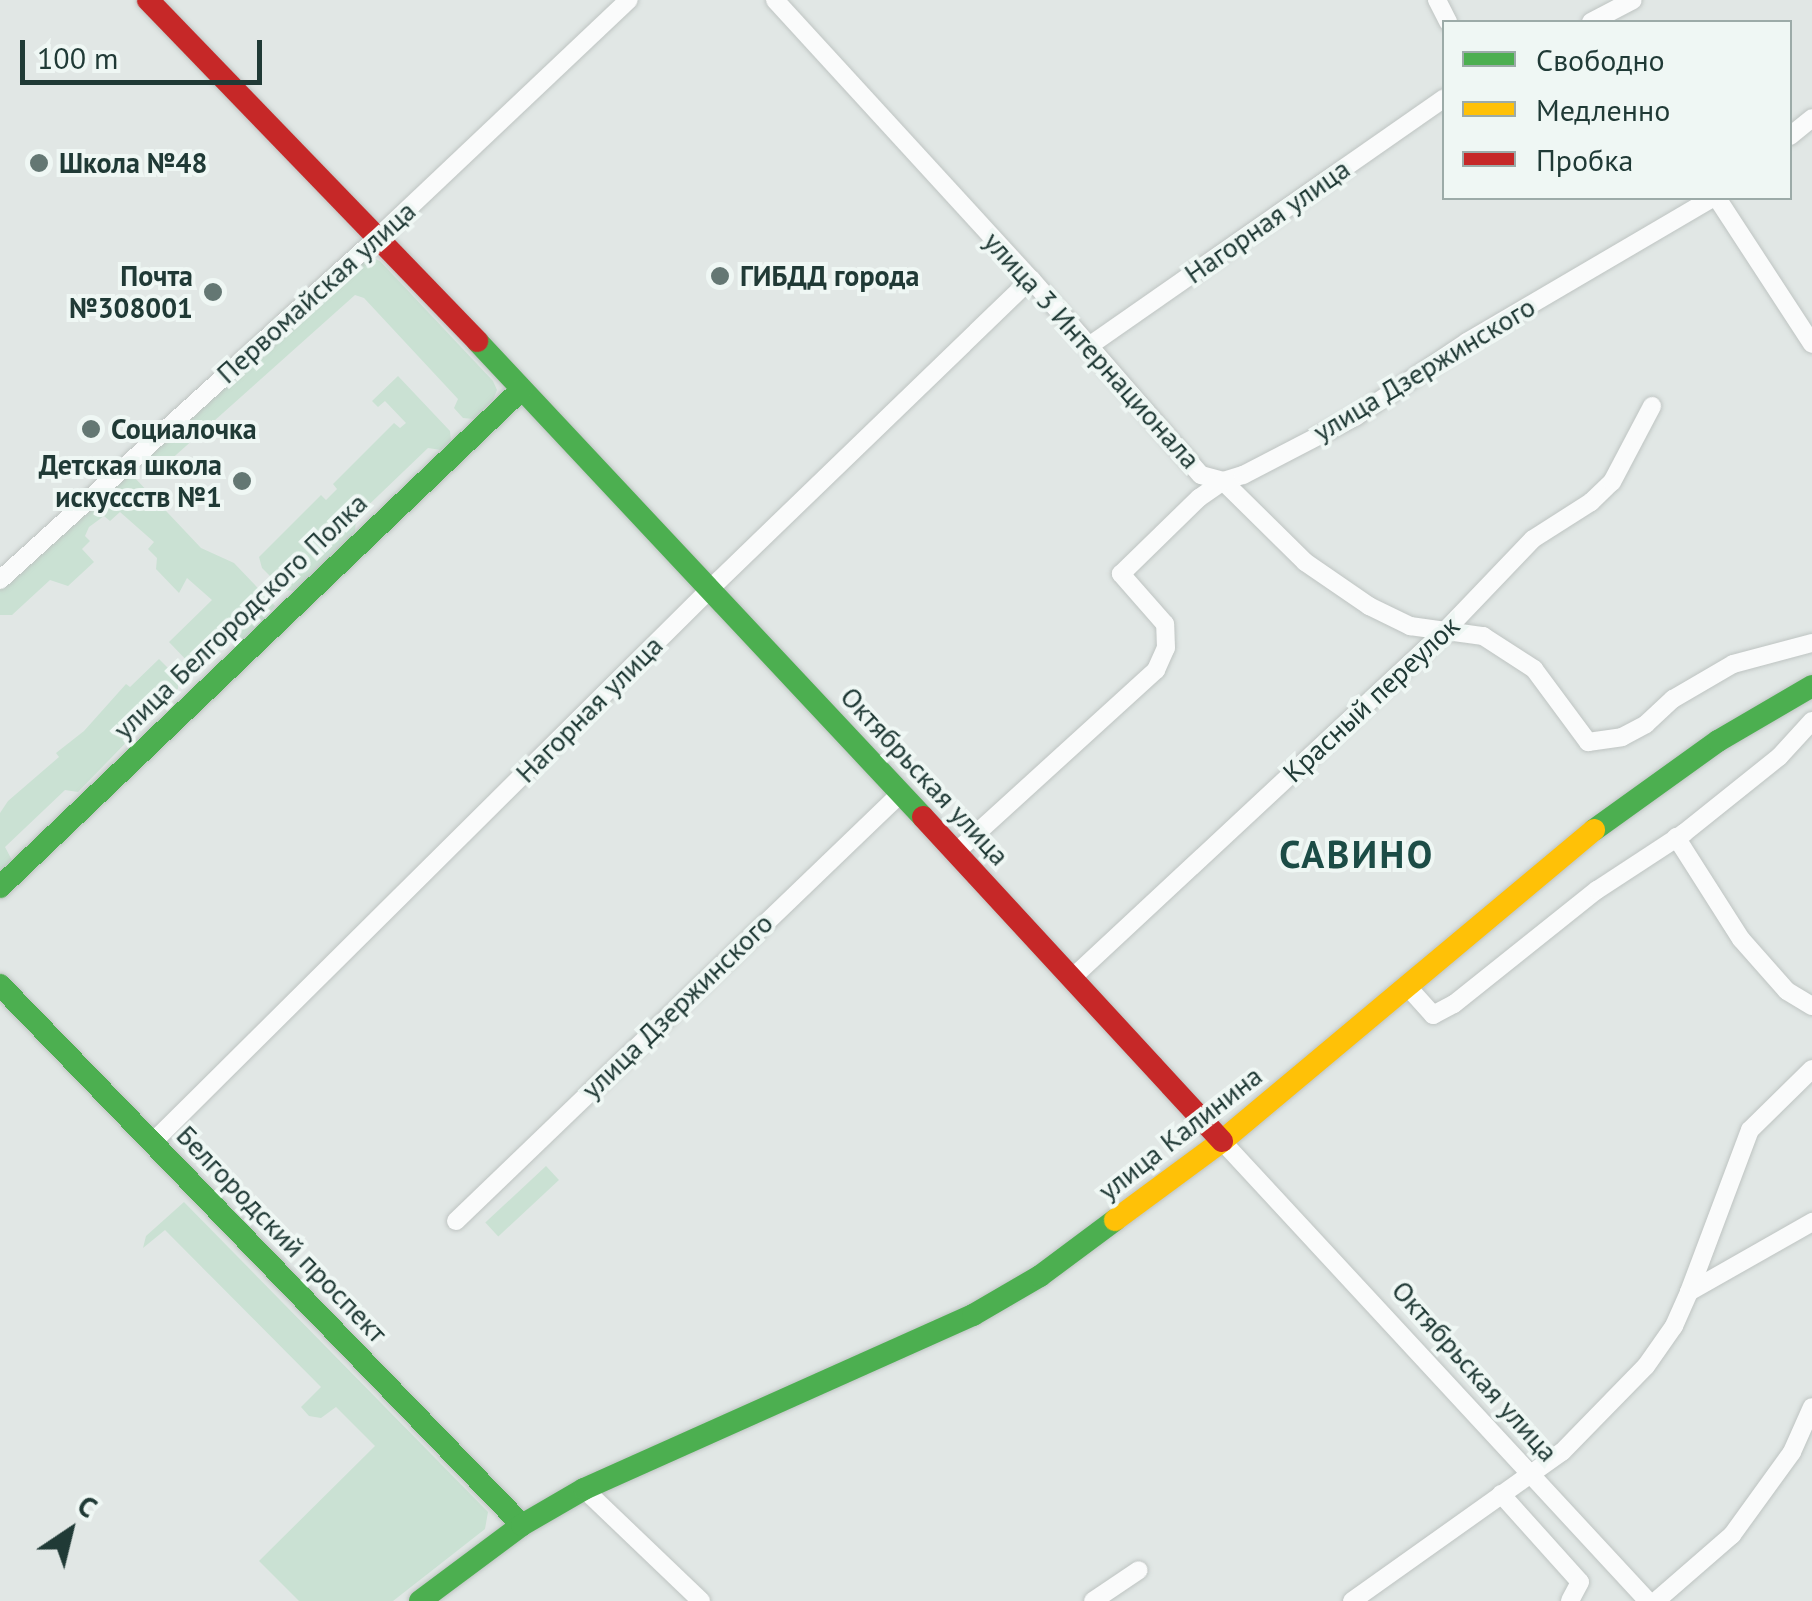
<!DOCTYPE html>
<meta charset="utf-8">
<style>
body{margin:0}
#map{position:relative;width:1812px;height:1601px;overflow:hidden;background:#e1e7e5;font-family:"PT Sans",sans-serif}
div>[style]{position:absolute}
.green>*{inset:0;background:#cae1d3;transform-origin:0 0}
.roads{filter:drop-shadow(0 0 2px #bec4c2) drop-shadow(0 0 2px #bec4c2)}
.street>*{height:18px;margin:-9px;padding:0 9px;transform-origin:9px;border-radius:9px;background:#fafbfb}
.fast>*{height:22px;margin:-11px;padding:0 11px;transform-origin:11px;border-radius:11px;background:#4caf50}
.slow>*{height:22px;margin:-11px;padding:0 11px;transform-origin:11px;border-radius:11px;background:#ffc107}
.jam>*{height:22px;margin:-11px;padding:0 11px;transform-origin:11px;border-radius:11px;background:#c62828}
.dots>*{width:28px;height:28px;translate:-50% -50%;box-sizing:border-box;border:5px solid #eff7f4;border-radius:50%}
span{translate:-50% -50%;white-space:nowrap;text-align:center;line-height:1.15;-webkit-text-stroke:8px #eff7f4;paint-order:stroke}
.poi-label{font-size:28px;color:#203a36;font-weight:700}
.left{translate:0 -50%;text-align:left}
.right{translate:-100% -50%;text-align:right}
.street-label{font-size:28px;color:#203a36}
.district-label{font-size:38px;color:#1c4c46;font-weight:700;letter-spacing:2.5px}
.legend{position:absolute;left:1442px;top:20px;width:350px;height:180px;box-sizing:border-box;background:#eff7f4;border:2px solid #9caba8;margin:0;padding:12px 18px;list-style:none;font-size:30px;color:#203a36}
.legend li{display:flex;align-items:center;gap:20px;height:50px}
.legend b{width:50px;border:2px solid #9caba8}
.north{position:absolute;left:20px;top:1481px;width:100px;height:100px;-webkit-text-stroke:8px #eff7f4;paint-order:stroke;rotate:35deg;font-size:28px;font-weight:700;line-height:40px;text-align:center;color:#203a36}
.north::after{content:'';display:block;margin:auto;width:35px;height:45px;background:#203a36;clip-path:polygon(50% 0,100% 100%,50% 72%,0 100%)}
.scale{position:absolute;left:20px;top:40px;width:242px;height:45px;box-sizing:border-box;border:5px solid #203a36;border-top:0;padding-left:12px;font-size:30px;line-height:35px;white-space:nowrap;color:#203a36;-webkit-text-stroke:8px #eff7f4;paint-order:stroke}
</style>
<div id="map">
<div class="green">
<i style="clip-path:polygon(370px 257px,380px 261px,493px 381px,497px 390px,493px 400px,474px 419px,463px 418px,454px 408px,458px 399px,364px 298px,355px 295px,158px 471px,147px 470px,144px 459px)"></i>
<i style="clip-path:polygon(398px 376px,450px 431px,451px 442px,441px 450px,428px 448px,356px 517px,355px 533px,295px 591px,284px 590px,262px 568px,259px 557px,321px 495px,326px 500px,337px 489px,333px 484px,394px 423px,400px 428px,406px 423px,385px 401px,378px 407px,372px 401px)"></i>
<i style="clip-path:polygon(127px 476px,134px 477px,201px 548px,234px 563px,275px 606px,247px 640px,227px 643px,203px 667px,192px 666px,169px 642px,212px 600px,187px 578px,179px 593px,156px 569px,157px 558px,148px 549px,154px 542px,120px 512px,110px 521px,104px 516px,89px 527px,85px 536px,90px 541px,82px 549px,94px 562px,68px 586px,50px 580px,12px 615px,0 615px,0 589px)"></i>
<i style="clip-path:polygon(159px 659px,178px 678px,178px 689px,78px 792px,65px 790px,5px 847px,13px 862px,0 876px,0 813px,8px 801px,59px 757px,56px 753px,84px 731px,126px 684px,130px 687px)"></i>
<i style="left:546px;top:1166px;width:19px;height:83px;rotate:47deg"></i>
<i style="clip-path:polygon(184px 1202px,488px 1512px,485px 1529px,393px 1601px,299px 1601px,259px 1561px,375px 1446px,336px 1407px,321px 1418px,309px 1416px,301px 1407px,321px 1387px,165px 1230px,143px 1248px,146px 1236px)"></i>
</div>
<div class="roads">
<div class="street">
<i style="left:775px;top:0;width:379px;rotate:47.5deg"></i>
<i style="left:1031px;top:279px;width:259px;rotate:49.1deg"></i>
<i style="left:1201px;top:475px;width:23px;rotate:15deg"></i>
<i style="left:1223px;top:481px;width:115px;rotate:44.6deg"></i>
<i style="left:1305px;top:562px;width:78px;rotate:34.5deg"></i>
<i style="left:1369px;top:606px;width:46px;rotate:26deg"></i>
<i style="left:1410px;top:626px;width:74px;rotate:7.8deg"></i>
<i style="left:1483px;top:636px;width:61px;rotate:32.9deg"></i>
<i style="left:1534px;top:669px;width:91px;rotate:53.5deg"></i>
<i style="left:1588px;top:742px;width:34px;rotate:-8deg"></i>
<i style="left:1622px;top:737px;width:27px;rotate:-28deg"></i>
<i style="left:1646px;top:724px;width:37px;rotate:-43deg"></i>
<i style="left:1673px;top:699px;width:69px;rotate:-30.3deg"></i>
<i style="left:1733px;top:664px;width:82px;rotate:-14.9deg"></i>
<i style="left:1437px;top:0;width:25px;rotate:63deg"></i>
<i style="left:1591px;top:22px;width:47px;rotate:-27.6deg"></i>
<i style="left:1790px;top:136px;width:28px;rotate:-39deg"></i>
<i style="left:1717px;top:198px;width:174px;rotate:56.9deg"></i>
<i style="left:1089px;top:346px;width:433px;rotate:-34.9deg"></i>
<i style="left:0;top:580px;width:510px;rotate:-42.22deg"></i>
<i style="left:378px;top:237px;width:345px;rotate:-43.4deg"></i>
<i style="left:1676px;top:837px;width:121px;rotate:57.5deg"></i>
<i style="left:1741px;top:939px;width:69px;rotate:48.5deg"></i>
<i style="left:1787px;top:991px;width:29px;rotate:31deg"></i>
<i style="left:955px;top:853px;width:272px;rotate:-42.3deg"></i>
<i style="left:1156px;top:670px;width:24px;rotate:-66deg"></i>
<i style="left:1166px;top:648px;width:24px;rotate:-92deg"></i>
<i style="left:1165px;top:624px;width:67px;rotate:-131.3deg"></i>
<i style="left:1121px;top:574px;width:109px;rotate:-44.3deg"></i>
<i style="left:1199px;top:498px;width:29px;rotate:-35deg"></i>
<i style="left:1223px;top:481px;width:21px;rotate:-17deg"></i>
<i style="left:1243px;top:475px;width:126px;rotate:-27.4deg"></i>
<i style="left:1355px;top:417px;width:135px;rotate:-33.8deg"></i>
<i style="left:1467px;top:342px;width:284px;rotate:-30.4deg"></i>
<i style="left:1071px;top:979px;width:511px;rotate:-42.94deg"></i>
<i style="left:1445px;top:631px;width:127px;rotate:-46.3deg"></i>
<i style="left:1533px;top:539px;width:69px;rotate:-32.5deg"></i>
<i style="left:1591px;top:502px;width:29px;rotate:-44deg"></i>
<i style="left:1612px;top:482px;width:86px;rotate:-62.2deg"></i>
<i style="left:1407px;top:986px;width:39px;rotate:48deg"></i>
<i style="left:1433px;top:1015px;width:24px;rotate:-28deg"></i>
<i style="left:1454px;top:1004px;width:183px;rotate:-38.6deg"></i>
<i style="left:1597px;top:890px;width:104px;rotate:-33.2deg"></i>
<i style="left:1684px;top:833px;width:122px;rotate:-38.7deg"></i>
<i style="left:1779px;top:757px;width:49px;rotate:-47.5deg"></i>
<i style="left:1222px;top:1141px;width:627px;rotate:47.2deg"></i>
<i style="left:152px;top:1143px;width:788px;rotate:-44.79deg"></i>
<i style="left:711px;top:588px;width:445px;rotate:-44deg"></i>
<i style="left:456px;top:1221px;width:616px;rotate:-43.88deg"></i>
<i style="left:1689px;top:1292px;width:142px;rotate:-29.6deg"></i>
<i style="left:584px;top:1489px;width:162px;rotate:43.7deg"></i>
<i style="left:1501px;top:1494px;width:118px;rotate:48.1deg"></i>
<i style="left:1580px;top:1582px;width:21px;rotate:118deg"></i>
<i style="left:1093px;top:1601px;width:55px;rotate:-34deg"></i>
<i style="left:1352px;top:1601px;width:257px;rotate:-35.4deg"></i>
<i style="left:1562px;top:1452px;width:120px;rotate:-45.7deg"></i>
<i style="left:1646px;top:1366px;width:49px;rotate:-55deg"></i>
<i style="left:1674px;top:1326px;width:37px;rotate:-66deg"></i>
<i style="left:1689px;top:1292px;width:173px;rotate:-69.4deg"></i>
<i style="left:1750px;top:1130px;width:87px;rotate:-44.5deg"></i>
<i style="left:1656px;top:1601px;width:101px;rotate:-41deg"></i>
<i style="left:1732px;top:1535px;width:102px;rotate:-54.1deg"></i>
<i style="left:1792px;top:1452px;width:49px;rotate:-66deg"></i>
</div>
<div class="fast">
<i style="left:477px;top:341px;width:652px;rotate:46.86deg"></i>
<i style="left:1594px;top:830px;width:153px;rotate:-35.7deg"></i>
<i style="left:1718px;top:741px;width:109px;rotate:-30.3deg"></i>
<i style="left:0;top:887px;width:721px;rotate:-43.65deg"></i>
<i style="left:0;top:985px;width:751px;rotate:45.97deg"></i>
<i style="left:420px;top:1601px;width:127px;rotate:-36.7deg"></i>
<i style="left:522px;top:1525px;width:72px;rotate:-30.1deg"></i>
<i style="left:584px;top:1489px;width:426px;rotate:-24.1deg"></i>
<i style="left:973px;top:1315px;width:78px;rotate:-30.2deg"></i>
<i style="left:1040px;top:1276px;width:94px;rotate:-36.7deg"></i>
</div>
<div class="slow">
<i style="left:1115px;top:1220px;width:133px;rotate:-36.4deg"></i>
<i style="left:1222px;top:1141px;width:485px;rotate:-39.9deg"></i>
</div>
<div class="jam">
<i style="left:148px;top:0;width:474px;rotate:46deg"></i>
<i style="left:923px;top:817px;width:441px;rotate:47.3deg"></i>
</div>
</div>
<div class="dots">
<i style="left:39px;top:163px;background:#647773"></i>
<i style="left:720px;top:276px;background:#647773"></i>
<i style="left:213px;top:292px;background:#647773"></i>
<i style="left:91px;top:429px;background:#647773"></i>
<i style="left:242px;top:481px;background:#647773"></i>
</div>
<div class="poi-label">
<span class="left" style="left:59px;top:163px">Школа №48</span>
<span class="right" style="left:193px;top:292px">Почта<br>№308001</span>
<span class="left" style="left:740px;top:276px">ГИБДД города</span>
<span class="left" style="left:111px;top:429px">Социалочка</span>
<span class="right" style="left:222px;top:481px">Детская школа<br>искуссств №1</span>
</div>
<div class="street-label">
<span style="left:1267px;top:221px;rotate:-35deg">Нагорная улица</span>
<span style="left:316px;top:292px;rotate:-42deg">Первомайская улица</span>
<span style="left:1092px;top:350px;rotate:48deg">улица 3 Интернационала</span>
<span style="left:1424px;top:369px;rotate:-31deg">улица Дзержинского</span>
<span style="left:240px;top:616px;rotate:-44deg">улица Белгородского Полка</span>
<span style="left:1371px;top:699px;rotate:-43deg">Красный переулок</span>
<span style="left:589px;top:709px;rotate:-45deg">Нагорная улица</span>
<span style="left:925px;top:776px;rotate:47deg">Октябрьская улица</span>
<span style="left:677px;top:1006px;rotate:-44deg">улица Дзержинского</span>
<span style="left:1180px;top:1133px;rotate:-38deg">улица Калинина</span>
<span style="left:282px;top:1234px;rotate:46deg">Белгородский проспект</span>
<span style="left:1475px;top:1371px;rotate:48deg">Октябрьская улица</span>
</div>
<div class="district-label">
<span style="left:1357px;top:854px">САВИНО</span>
</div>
<ul class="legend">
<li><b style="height:12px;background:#4caf50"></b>Свободно</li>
<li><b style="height:12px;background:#ffc107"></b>Медленно</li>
<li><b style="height:12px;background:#c62828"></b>Пробка</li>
</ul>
<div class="north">С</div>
<div class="scale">100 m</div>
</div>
